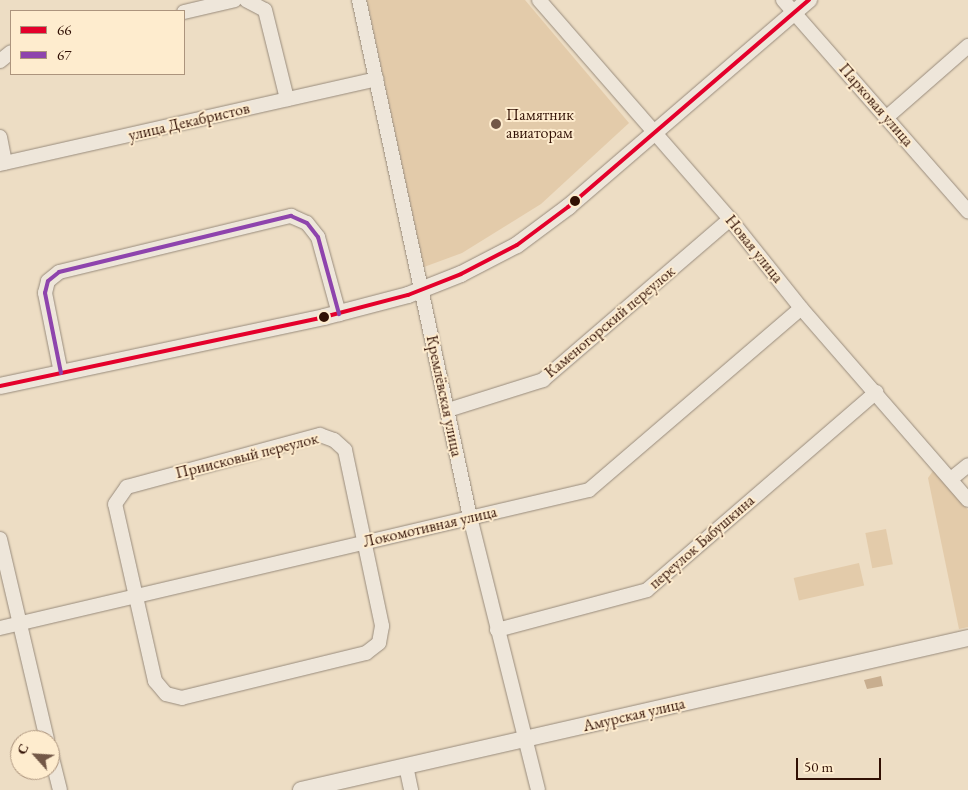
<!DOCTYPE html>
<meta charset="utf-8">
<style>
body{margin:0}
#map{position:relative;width:968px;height:790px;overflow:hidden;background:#edddc4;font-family:"EB Garamond",serif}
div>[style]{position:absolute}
.green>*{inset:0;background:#e3cbaa;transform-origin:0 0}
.water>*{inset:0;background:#c8ae8f}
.roads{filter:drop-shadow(0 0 1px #988b7c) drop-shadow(0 0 1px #988b7c)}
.minor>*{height:14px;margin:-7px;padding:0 7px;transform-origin:7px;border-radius:7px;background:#eee6da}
.tertiary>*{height:16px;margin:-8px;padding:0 8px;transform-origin:8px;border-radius:8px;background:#eee6da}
.bus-1>*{height:4px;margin:-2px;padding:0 2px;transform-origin:2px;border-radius:2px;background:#e4002b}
.bus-2>*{height:4px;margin:-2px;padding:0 2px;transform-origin:2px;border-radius:2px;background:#8e44ad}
.dots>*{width:14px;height:14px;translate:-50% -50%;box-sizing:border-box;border:2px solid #feecce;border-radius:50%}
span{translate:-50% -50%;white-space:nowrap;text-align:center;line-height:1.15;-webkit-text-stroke:4px #feecce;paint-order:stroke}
.street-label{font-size:16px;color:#311004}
.poi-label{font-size:16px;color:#311004}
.left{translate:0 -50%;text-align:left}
.legend{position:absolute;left:10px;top:10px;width:175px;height:65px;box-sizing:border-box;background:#feecce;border:1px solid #ac947d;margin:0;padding:6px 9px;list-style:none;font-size:15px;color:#311004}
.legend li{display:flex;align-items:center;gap:10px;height:25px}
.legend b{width:25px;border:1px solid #ac947d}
.north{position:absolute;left:10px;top:730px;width:50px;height:50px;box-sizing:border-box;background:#feecce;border:1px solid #ac947d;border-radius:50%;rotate:296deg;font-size:14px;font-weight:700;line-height:20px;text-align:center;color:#311004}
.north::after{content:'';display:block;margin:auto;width:18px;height:22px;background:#735847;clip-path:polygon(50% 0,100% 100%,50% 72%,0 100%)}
.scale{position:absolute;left:796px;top:758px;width:85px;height:22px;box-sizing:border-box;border:2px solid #311004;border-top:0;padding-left:6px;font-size:15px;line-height:18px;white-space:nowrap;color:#311004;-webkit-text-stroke:4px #feecce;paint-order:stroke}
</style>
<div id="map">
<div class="green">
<i style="clip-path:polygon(367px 0,525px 0,629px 123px,541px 204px,462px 253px,424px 267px)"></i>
<i style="clip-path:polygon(935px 468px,968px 510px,968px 627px,959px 629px,928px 478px)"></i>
<i style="left:886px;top:529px;width:36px;height:21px;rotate:79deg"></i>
<i style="left:859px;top:563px;width:23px;height:67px;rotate:77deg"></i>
</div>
<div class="water">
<i style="clip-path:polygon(881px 676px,883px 686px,867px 689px,864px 680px)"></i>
</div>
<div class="roads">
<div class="minor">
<i style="left:246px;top:0;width:21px;rotate:28deg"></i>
<i style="left:265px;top:10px;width:92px;rotate:76.1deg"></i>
<i style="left:359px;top:0;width:529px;rotate:77.88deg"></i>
<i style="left:470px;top:517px;width:281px;rotate:76deg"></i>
<i style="left:539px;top:0;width:291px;rotate:48.9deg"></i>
<i style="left:730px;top:219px;width:114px;rotate:51.4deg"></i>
<i style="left:801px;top:308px;width:254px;rotate:49deg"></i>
<i style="left:783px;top:0;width:281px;rotate:48.8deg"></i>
<i style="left:184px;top:12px;width:52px;rotate:-13.2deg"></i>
<i style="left:0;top:61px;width:14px;rotate:-39deg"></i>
<i style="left:887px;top:117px;width:108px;rotate:-41.2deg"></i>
<i style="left:0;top:137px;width:26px;rotate:79deg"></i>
<i style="left:0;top:164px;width:386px;rotate:-12.7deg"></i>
<i style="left:61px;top:373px;width:82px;rotate:-101.3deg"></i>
<i style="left:45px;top:293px;width:12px;rotate:-76deg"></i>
<i style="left:48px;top:281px;width:14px;rotate:-39deg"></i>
<i style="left:59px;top:272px;width:239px;rotate:-13.6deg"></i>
<i style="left:291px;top:216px;width:17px;rotate:24deg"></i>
<i style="left:307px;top:223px;width:18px;rotate:52deg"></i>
<i style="left:318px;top:237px;width:80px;rotate:74.7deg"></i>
<i style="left:448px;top:410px;width:100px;rotate:-17.5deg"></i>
<i style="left:543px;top:380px;width:247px;rotate:-40.7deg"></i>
<i style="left:320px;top:435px;width:15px;rotate:20deg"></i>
<i style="left:334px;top:440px;width:15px;rotate:42deg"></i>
<i style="left:345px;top:450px;width:180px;rotate:78.1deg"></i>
<i style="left:382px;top:626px;width:17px;rotate:100deg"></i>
<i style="left:379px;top:643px;width:16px;rotate:142deg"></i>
<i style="left:366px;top:653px;width:189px;rotate:166.3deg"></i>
<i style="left:182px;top:698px;width:16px;rotate:-166deg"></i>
<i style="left:166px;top:694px;width:17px;rotate:-130deg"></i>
<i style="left:155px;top:681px;width:181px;rotate:-102.7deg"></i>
<i style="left:115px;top:504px;width:21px;rotate:-55deg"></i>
<i style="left:127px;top:487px;width:200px;rotate:-15.1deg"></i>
<i style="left:951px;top:479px;width:22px;rotate:-39deg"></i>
<i style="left:0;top:539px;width:206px;rotate:76.8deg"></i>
<i style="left:0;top:628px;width:605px;rotate:-13.19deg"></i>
<i style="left:589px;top:490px;width:279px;rotate:-40.6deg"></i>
<i style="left:497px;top:630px;width:155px;rotate:-14.9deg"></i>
<i style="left:647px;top:590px;width:303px;rotate:-40.8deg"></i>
<i style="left:50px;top:750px;width:41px;rotate:76deg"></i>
<i style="left:406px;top:766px;width:25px;rotate:78deg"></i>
</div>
<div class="tertiary">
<i style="left:0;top:386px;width:331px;rotate:-12deg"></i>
<i style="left:324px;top:317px;width:87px;rotate:-14.7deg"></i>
<i style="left:408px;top:295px;width:57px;rotate:-21.6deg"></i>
<i style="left:461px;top:274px;width:63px;rotate:-27.4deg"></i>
<i style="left:517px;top:245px;width:64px;rotate:-36.7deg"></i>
<i style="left:568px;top:207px;width:318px;rotate:-40.7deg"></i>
<i style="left:301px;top:790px;width:684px;rotate:-12.84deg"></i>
</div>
</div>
<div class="bus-1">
<i style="left:0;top:386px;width:331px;rotate:-12deg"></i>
<i style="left:324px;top:317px;width:87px;rotate:-14.7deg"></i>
<i style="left:408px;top:295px;width:57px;rotate:-21.6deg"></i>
<i style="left:461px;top:274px;width:63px;rotate:-27.4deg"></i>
<i style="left:517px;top:245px;width:64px;rotate:-36.7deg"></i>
<i style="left:568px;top:207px;width:318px;rotate:-40.7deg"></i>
</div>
<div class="bus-2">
<i style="left:61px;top:373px;width:82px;rotate:-101.3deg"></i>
<i style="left:45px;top:293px;width:12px;rotate:-76deg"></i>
<i style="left:48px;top:281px;width:14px;rotate:-39deg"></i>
<i style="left:59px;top:272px;width:239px;rotate:-13.6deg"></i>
<i style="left:291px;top:216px;width:17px;rotate:24deg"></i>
<i style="left:307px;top:223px;width:18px;rotate:52deg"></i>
<i style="left:318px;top:237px;width:80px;rotate:74.7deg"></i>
</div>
<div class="dots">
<i style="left:496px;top:124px;background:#735847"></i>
<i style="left:575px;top:201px;background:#311004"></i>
<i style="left:324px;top:317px;background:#311004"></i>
</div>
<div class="street-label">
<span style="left:876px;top:105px;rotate:49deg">Парковая улица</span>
<span style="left:189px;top:122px;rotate:-13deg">улица Декабристов</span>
<span style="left:754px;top:249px;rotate:51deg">Новая улица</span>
<span style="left:610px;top:322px;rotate:-40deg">Каменогорский переулок</span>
<span style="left:444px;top:396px;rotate:78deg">Кремлёвская улица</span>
<span style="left:247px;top:456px;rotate:-14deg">Приисковый переулок</span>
<span style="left:430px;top:527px;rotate:-13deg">Локомотивная улица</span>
<span style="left:702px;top:542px;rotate:-41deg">переулок Бабушкина</span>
<span style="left:634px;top:715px;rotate:-13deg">Амурская улица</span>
</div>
<div class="poi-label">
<span class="left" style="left:506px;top:124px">Памятник<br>авиаторам</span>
</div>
<ul class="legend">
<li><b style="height:6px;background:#e4002b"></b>66</li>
<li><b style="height:6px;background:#8e44ad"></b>67</li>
</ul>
<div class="north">С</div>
<div class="scale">50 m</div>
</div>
